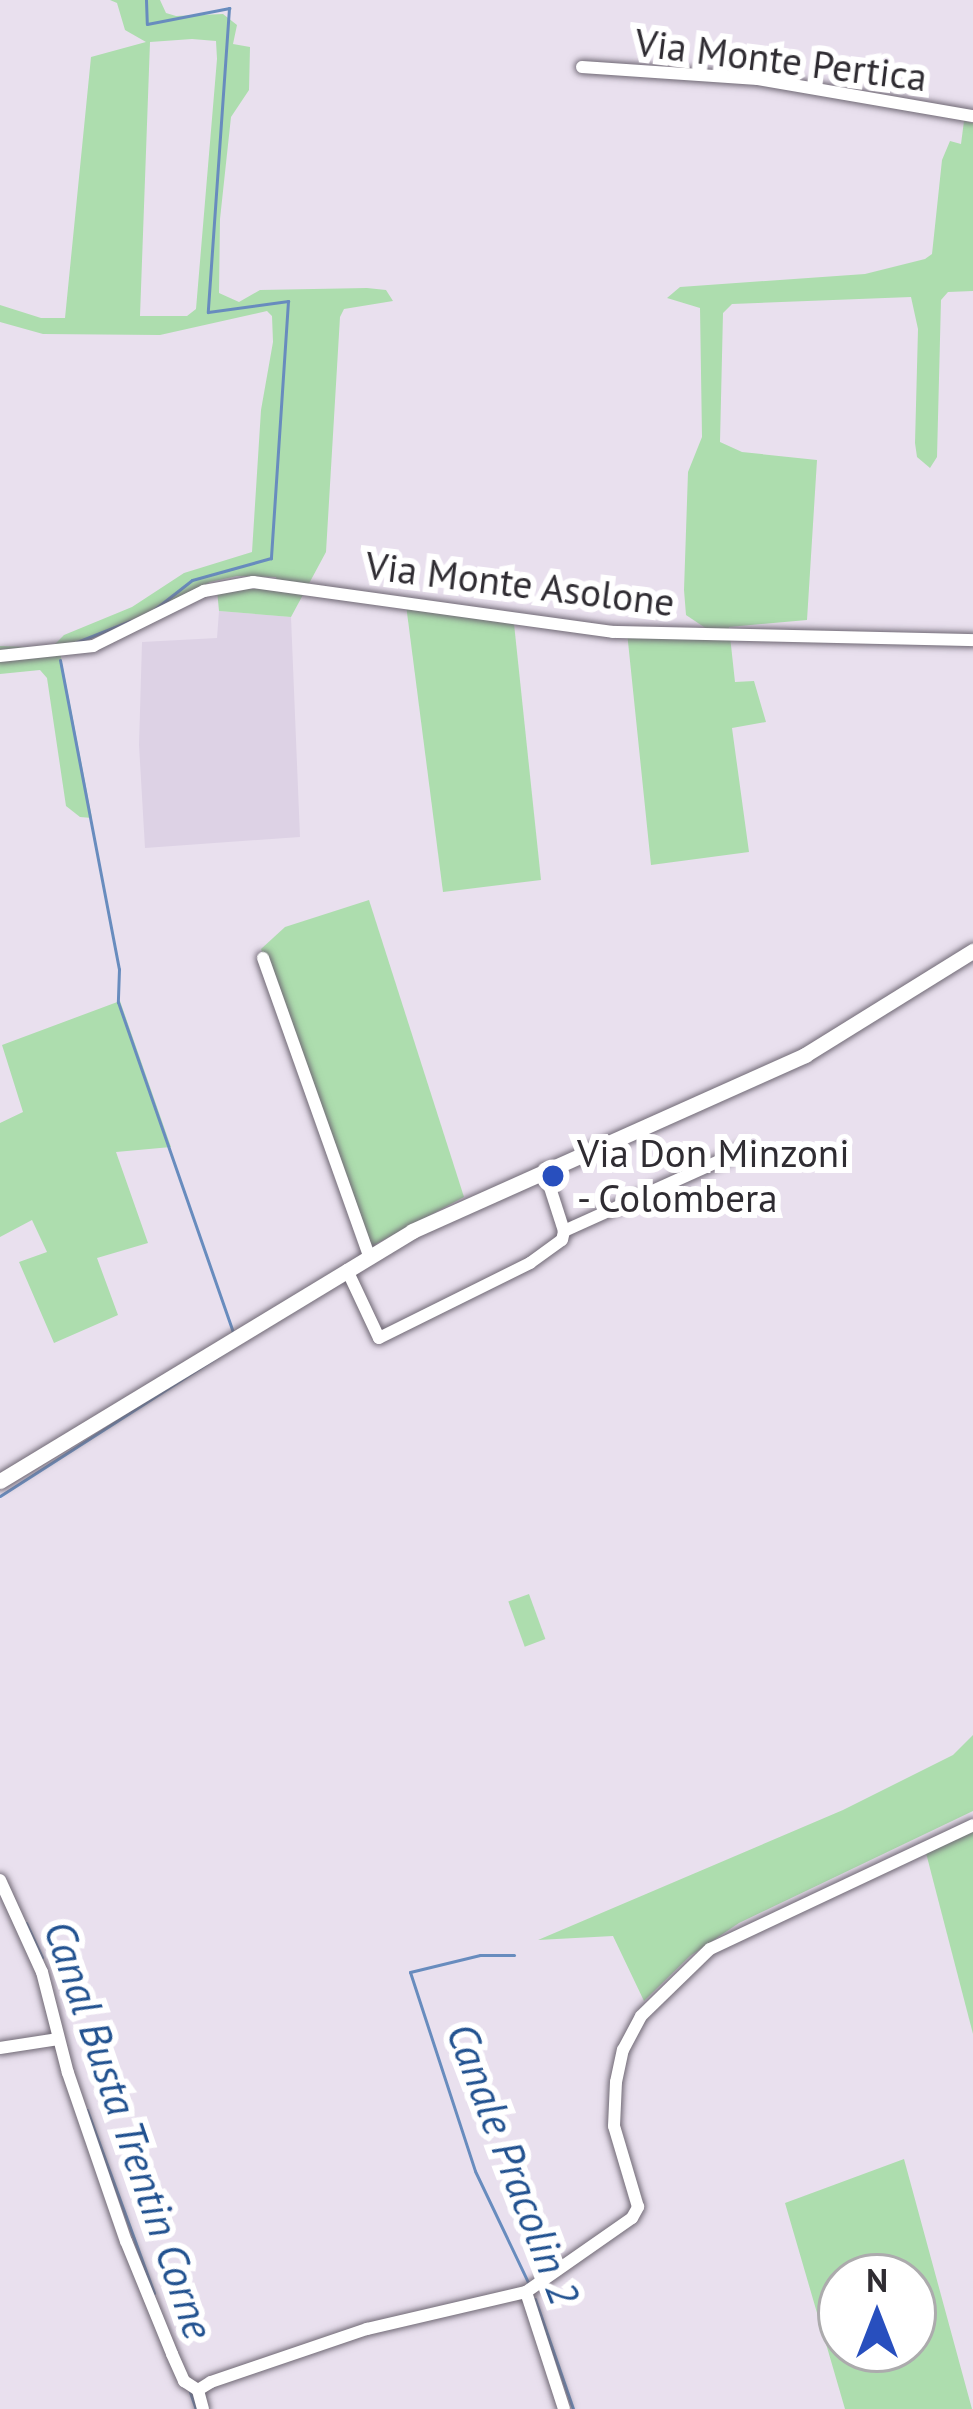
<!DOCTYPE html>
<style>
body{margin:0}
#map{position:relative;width:973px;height:2409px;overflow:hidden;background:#e9e0ee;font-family:"PT Sans",sans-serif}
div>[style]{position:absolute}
.built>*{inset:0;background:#ddd2e5}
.green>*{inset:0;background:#adddae;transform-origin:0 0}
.stream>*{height:3px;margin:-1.5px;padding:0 1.5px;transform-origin:1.5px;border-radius:1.5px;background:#688cbe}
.roads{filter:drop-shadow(0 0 3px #6f6874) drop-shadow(0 0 3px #6f6874)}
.minor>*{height:12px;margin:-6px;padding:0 6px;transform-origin:6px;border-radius:6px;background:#fff}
.tertiary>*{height:15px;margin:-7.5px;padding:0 7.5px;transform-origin:7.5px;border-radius:7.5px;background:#fff}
.dots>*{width:33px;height:33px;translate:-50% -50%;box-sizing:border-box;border:6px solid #fff;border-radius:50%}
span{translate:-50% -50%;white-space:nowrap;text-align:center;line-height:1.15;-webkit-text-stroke:12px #fff;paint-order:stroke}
.street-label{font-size:39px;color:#2f2c32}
.poi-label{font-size:39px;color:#2f2c32}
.left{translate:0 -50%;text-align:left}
.water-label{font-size:42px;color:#225290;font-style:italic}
.north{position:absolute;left:817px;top:2253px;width:120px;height:120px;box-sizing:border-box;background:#fff;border:3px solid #acabad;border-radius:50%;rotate:0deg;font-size:33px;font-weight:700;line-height:48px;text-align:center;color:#2f2c32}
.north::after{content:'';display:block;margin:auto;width:42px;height:54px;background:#284fbe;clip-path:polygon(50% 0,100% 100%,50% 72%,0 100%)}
</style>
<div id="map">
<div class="built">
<i style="clip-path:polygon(219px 611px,291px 617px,300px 837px,145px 848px,139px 745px,142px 642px,217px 638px)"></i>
</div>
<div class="green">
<i style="clip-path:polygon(evenodd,110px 0,160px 0,166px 13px,176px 16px,223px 14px,237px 25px,233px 44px,250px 47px,249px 90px,231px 117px,220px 219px,219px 293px,239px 302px,260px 290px,367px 288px,386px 290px,393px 301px,344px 309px,340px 317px,326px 552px,291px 617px,219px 611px,217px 590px,279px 588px,276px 577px,237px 576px,210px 582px,109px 631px,59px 647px,92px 818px,80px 817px,66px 806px,47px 678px,40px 670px,0 674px,0 646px,51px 648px,64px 635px,132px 607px,184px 573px,252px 552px,261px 410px,273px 342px,272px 316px,267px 311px,160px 335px,43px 334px,0 322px,0 305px,41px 318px,65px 318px,91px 57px,146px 42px,125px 30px,117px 3px,110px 0,192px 39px,216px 41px,217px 59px,196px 309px,187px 316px,140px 316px,150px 42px,192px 39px)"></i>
<i style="clip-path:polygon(964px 121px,973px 123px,973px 291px,948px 292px,941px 300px,937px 457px,930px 468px,917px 457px,915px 443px,918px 329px,911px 297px,732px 304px,723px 313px,720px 442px,742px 452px,817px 460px,807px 620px,729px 627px,735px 682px,754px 681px,766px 722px,732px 728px,749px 852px,651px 865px,627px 632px,707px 629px,686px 615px,684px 590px,688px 472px,702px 437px,700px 308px,667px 298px,680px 287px,865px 274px,925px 259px,932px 254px,942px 160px,950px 141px,961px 144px)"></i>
<i style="clip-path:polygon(405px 597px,513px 614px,541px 880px,443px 892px)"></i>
<i style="clip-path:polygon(369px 900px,464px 1197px,372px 1246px,261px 949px,285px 927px)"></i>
<i style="clip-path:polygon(120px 1001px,171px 1147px,116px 1152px,148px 1243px,97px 1258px,118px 1315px,54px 1343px,19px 1262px,47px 1252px,32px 1220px,0 1237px,0 1123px,23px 1112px,2px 1045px)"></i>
<i style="left:529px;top:1594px;width:48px;height:22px;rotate:70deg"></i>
<i style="clip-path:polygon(973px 1735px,973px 1811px,739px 1923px,690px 1956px,644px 2001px,613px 1936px,538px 1940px,843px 1810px,953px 1755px)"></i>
<i style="clip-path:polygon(973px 1830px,973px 2034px,926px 1853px)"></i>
<i style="clip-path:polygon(evenodd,904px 2159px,972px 2409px,845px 2409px,785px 2203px,904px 2159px,841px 2277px,913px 2277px,913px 2349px,841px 2349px,841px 2277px)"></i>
</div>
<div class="stream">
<i style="left:146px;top:0;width:24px;rotate:88deg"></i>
<i style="left:147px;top:24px;width:84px;rotate:-11deg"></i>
<i style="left:229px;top:8px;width:305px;rotate:94deg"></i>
<i style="left:208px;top:312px;width:81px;rotate:-7.8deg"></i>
<i style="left:288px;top:301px;width:258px;rotate:93.8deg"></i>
<i style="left:271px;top:558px;width:82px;rotate:164.4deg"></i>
<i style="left:192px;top:580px;width:47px;rotate:141.9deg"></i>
<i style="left:77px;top:642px;width:57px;rotate:-21.6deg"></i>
<i style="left:60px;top:660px;width:315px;rotate:79.2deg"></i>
<i style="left:119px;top:969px;width:33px;rotate:92deg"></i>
<i style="left:118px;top:1002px;width:353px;rotate:70.8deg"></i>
<i style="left:0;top:1496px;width:282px;rotate:-32.7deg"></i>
<i style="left:26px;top:1923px;width:38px;rotate:65deg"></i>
<i style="left:514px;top:1955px;width:34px;rotate:180deg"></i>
<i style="left:480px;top:1955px;width:72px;rotate:166.3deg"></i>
<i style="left:410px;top:1972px;width:209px;rotate:71.9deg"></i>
<i style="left:475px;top:2171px;width:125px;rotate:64.5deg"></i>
<i style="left:87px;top:2110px;width:195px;rotate:69.9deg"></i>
<i style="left:535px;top:2299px;width:116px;rotate:70.9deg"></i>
<i style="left:190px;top:2392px;width:18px;rotate:71deg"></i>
</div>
<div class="roads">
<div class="minor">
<i style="left:582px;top:67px;width:176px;rotate:3.9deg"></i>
<i style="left:758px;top:79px;width:218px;rotate:9.8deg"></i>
<i style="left:0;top:656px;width:94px;rotate:-6.1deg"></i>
<i style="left:93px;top:646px;width:124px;rotate:-26.4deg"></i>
<i style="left:204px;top:591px;width:50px;rotate:-10.4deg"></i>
<i style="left:253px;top:582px;width:363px;rotate:7.9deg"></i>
<i style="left:613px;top:632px;width:360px;rotate:1.3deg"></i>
<i style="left:263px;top:958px;width:316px;rotate:70.4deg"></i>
<i style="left:564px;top:1231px;width:200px;rotate:-24.3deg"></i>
<i style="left:347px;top:1270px;width:75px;rotate:64.8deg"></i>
<i style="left:379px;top:1338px;width:169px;rotate:-26.4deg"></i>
<i style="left:530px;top:1263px;width:39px;rotate:-36deg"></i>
<i style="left:562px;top:1240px;width:9px;rotate:-77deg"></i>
<i style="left:564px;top:1231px;width:65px;rotate:-107.9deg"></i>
<i style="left:0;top:1880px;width:101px;rotate:65.5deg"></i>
<i style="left:42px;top:1972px;width:104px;rotate:75.6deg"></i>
<i style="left:68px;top:2073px;width:178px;rotate:71deg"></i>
<i style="left:126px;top:2241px;width:122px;rotate:67.8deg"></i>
<i style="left:172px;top:2354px;width:30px;rotate:66deg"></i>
<i style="left:184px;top:2381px;width:17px;rotate:33deg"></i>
<i style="left:0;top:2048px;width:59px;rotate:-8.8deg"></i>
<i style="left:526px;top:2292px;width:123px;rotate:72deg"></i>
<i style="left:203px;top:2409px;width:20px;rotate:-105deg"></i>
<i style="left:198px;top:2390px;width:15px;rotate:-32deg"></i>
<i style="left:211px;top:2382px;width:165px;rotate:-18.8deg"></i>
<i style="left:367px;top:2329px;width:163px;rotate:-13.1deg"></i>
<i style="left:526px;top:2292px;width:129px;rotate:-34.9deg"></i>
<i style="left:632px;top:2218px;width:13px;rotate:-61deg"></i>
<i style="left:638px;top:2207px;width:84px;rotate:-106.5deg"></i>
<i style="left:614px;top:2126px;width:44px;rotate:-87.4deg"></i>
<i style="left:616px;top:2082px;width:33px;rotate:-78deg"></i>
<i style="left:623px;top:2050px;width:38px;rotate:-62deg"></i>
<i style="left:641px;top:2016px;width:96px;rotate:-44.2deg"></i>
<i style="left:710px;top:1949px;width:291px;rotate:-25.2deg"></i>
</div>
<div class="tertiary">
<i style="left:0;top:1481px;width:482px;rotate:-31.2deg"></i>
<i style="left:412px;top:1231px;width:431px;rotate:-24.1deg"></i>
<i style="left:805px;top:1055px;width:198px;rotate:-31.8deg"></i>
</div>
</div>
<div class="dots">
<i style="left:553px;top:1176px;background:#284fbe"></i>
</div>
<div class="street-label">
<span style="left:781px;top:60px;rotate:7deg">Via Monte Pertica</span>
<span style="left:520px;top:584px;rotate:7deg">Via Monte Asolone</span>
</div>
<div class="poi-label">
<span class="left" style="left:577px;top:1176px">Via Don Minzoni<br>- Colombera</span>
</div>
<div class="water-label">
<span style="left:129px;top:2130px;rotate:71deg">Canal Busta Trentin Corne</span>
<span style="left:513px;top:2164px;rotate:69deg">Canale Pracolin 2</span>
</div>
<div class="north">N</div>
</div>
